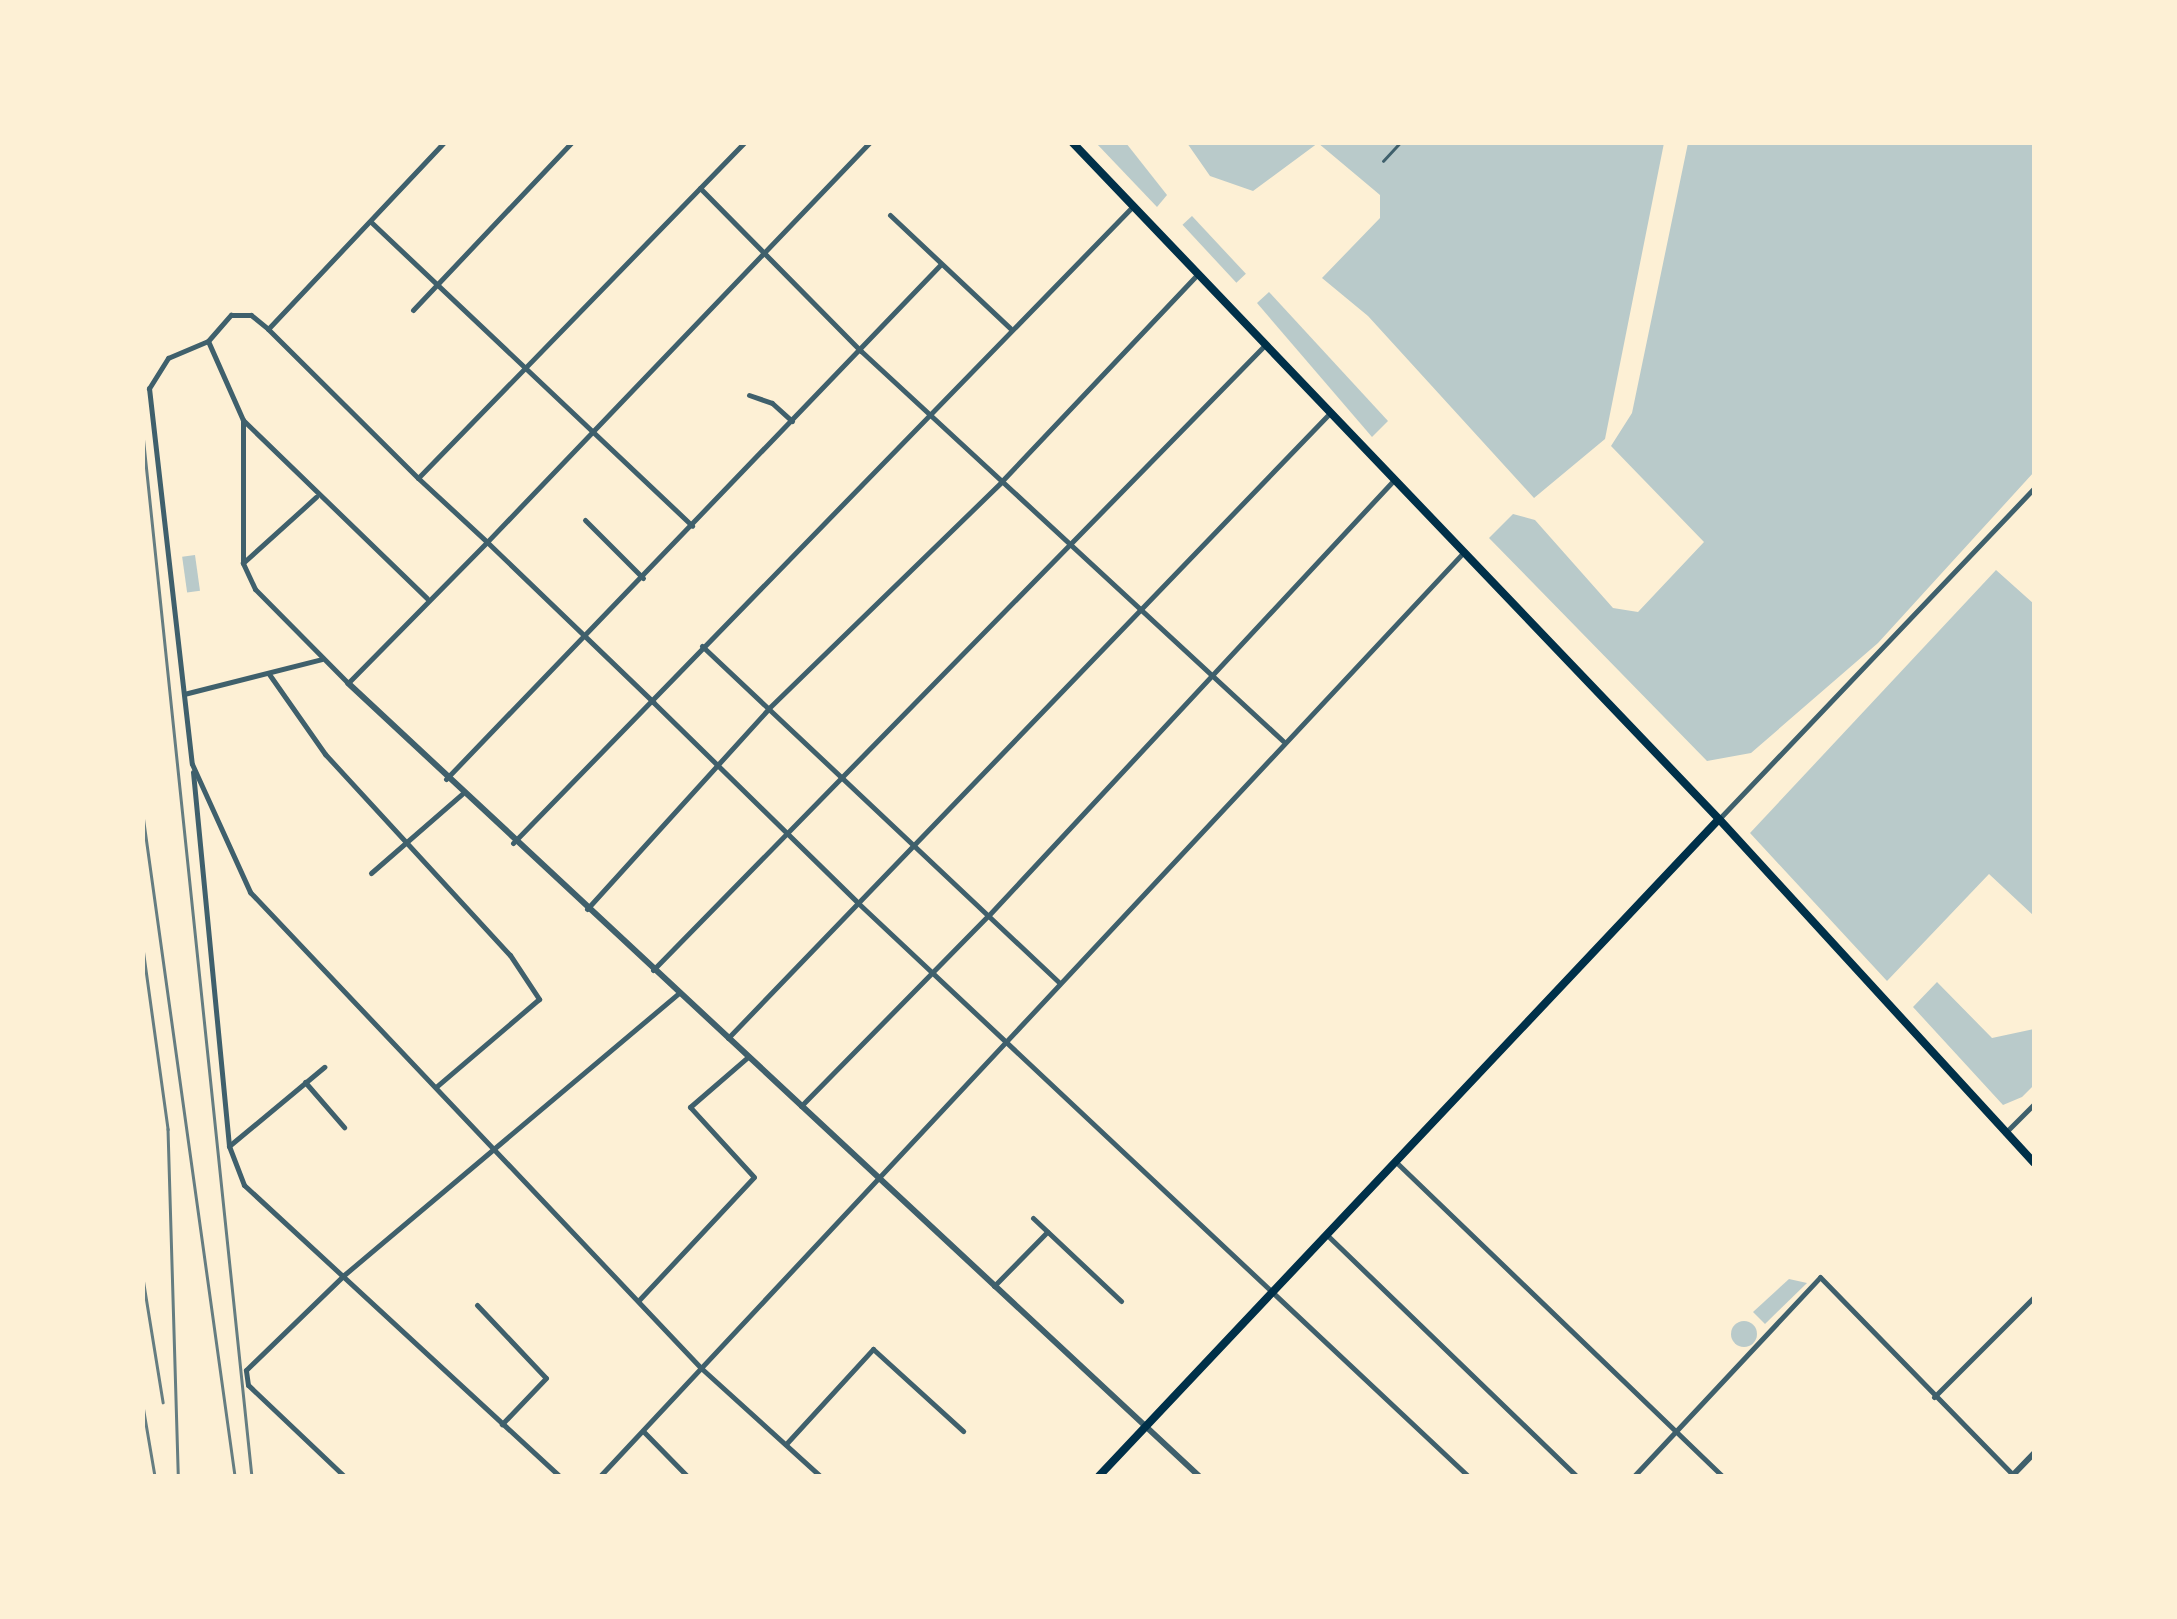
<!DOCTYPE html>
<style>
body{margin:0}
#map{position:relative;width:2177px;height:1619px;overflow:hidden;background:#fdf0d5;font-family:Commissioner,sans-serif}
div>[style]{position:absolute}
.green>*{inset:0;background:#b9caca;transform-origin:0 0}
.round{border-radius:50%}
.service>*{height:2.5px;margin:-1.25px;padding:0 1.25px;transform-origin:1.25px;border-radius:1.25px;background:#3f606c}
.minor>*{height:5px;margin:-2.5px;padding:0 2.5px;transform-origin:2.5px;border-radius:2.5px;background:#3f606c}
.tertiary>*{height:6px;margin:-3px;padding:0 3px;transform-origin:3px;border-radius:3px;background:#3f606c}
.secondary>*{height:8px;margin:-4px;padding:0 4px;transform-origin:4px;border-radius:4px;background:#003049}
.primary>*{height:8px;margin:-4px;padding:0 4px;transform-origin:4px;border-radius:4px;background:#003049}
.rail>*{height:2.5px;margin:-1.25px;padding:0 1.25px;transform-origin:1.25px;border-radius:1.25px;background:#657d81}
span{translate:-50% -50%;white-space:nowrap;text-align:center;line-height:1.15;-webkit-text-stroke:8px #fdf0d5;paint-order:stroke}
.frame{position:absolute;inset:0;border:145px solid #fdf0d5;pointer-events:none}
</style>
<div id="map">
<div class="green">
<i style="clip-path:polygon(1096px 143px,1126px 143px,1167px 195px,1157px 207px)"></i>
<i style="clip-path:polygon(1187px 143px,1664px 143px,1605px 439px,1534px 498px,1368px 316px,1322px 278px,1380px 218px,1380px 195px,1318px 143px,1253px 191px,1210px 176px)"></i>
<i style="clip-path:polygon(1688px 143px,2034px 143px,2034px 472px,1878px 643px,1751px 753px,1707px 761px,1489px 538px,1513px 514px,1535px 520px,1613px 608px,1638px 612px,1704px 542px,1611px 446px,1632px 413px)"></i>
<i style="left:1192px;top:216px;width:79px;height:13px;rotate:47deg"></i>
<i style="clip-path:polygon(1269px 292px,1388px 421px,1372px 437px,1257px 303px)"></i>
<i style="left:195px;top:555px;width:36px;height:13px;rotate:82deg"></i>
<i style="clip-path:polygon(1996px 570px,2034px 604px,2034px 916px,1989px 874px,1887px 981px,1750px 833px)"></i>
<i style="clip-path:polygon(1937px 982px,1992px 1038px,2034px 1029px,2034px 1085px,2022px 1097px,2003px 1105px,1913px 1007px)"></i>
<i style="clip-path:polygon(1789px 1279px,1807px 1283px,1765px 1324px,1753px 1312px)"></i>
<i class="round" style="left:1731px;top:1321px;width:26px;height:26px"></i>
</div>
<div class="service">
<i style="left:1383px;top:161px;width:26px;rotate:-47deg"></i>
</div>
<div class="minor">
<i style="left:870px;top:142px;width:554px;rotate:133.76deg"></i>
<i style="left:487px;top:542px;width:198px;rotate:134.6deg"></i>
<i style="left:348px;top:683px;width:132px;rotate:-134.7deg"></i>
<i style="left:255px;top:589px;width:29px;rotate:-115deg"></i>
<i style="left:243px;top:563px;width:143px;rotate:-90deg"></i>
<i style="left:243px;top:420px;width:86px;rotate:-113.9deg"></i>
<i style="left:208px;top:341px;width:35px;rotate:-49deg"></i>
<i style="left:231px;top:315px;width:20px"></i>
<i style="left:251px;top:315px;width:22px;rotate:39deg"></i>
<i style="left:268px;top:329px;width:211px;rotate:44.8deg"></i>
<i style="left:418px;top:478px;width:94px;rotate:42.8deg"></i>
<i style="left:487px;top:542px;width:231px;rotate:43.9deg"></i>
<i style="left:653px;top:702px;width:286px;rotate:44.4deg"></i>
<i style="left:857px;top:902px;width:838px;rotate:43.21deg"></i>
<i style="left:700px;top:188px;width:229px;rotate:45.4deg"></i>
<i style="left:861px;top:351px;width:575px;rotate:42.74deg"></i>
<i style="left:890px;top:215px;width:165px;rotate:43.3deg"></i>
<i style="left:371px;top:222px;width:442px;rotate:43.4deg"></i>
<i style="left:413px;top:310px;width:231px;rotate:-46.6deg"></i>
<i style="left:268px;top:329px;width:257px;rotate:-46.7deg"></i>
<i style="left:208px;top:341px;width:43px;rotate:157deg"></i>
<i style="left:168px;top:358px;width:36px;rotate:122deg"></i>
<i style="left:149px;top:388px;width:378px;rotate:83.5deg"></i>
<i style="left:192px;top:764px;width:141px;rotate:65.6deg"></i>
<i style="left:250px;top:892px;width:656px;rotate:46.54deg"></i>
<i style="left:701px;top:1368px;width:161px;rotate:42.2deg"></i>
<i style="left:749px;top:395px;width:24px;rotate:19deg"></i>
<i style="left:772px;top:403px;width:27px;rotate:42deg"></i>
<i style="left:243px;top:420px;width:256px;rotate:44.1deg"></i>
<i style="left:418px;top:478px;width:469px;rotate:-45.8deg"></i>
<i style="left:585px;top:520px;width:82px;rotate:45deg"></i>
<i style="left:244px;top:562px;width:97px;rotate:-42.1deg"></i>
<i style="left:702px;top:646px;width:490px;rotate:43.3deg"></i>
<i style="left:269px;top:674px;width:98px;rotate:55deg"></i>
<i style="left:325px;top:754px;width:273px;rotate:47.4deg"></i>
<i style="left:510px;top:955px;width:53px;rotate:56.6deg"></i>
<i style="left:539px;top:999px;width:135px;rotate:139.5deg"></i>
<i style="left:184px;top:694px;width:142px;rotate:-14.2deg"></i>
<i style="left:193px;top:772px;width:376px;rotate:84.5deg"></i>
<i style="left:229px;top:1146px;width:42px;rotate:69deg"></i>
<i style="left:244px;top:1185px;width:429px;rotate:42.7deg"></i>
<i style="left:446px;top:779px;width:714px;rotate:-46.13deg"></i>
<i style="left:1719px;top:819px;width:457px;rotate:-46.4deg"></i>
<i style="left:513px;top:843px;width:890px;rotate:-45.77deg"></i>
<i style="left:371px;top:873px;width:121px;rotate:-41deg"></i>
<i style="left:587px;top:909px;width:271px;rotate:-47.8deg"></i>
<i style="left:769px;top:708px;width:324px;rotate:-44.2deg"></i>
<i style="left:1001px;top:482px;width:286px;rotate:-46.6deg"></i>
<i style="left:653px;top:970px;width:876px;rotate:-45.6deg"></i>
<i style="left:728px;top:1038px;width:866px;rotate:-46.08deg"></i>
<i style="left:305px;top:1082px;width:60px;rotate:49.1deg"></i>
<i style="left:801px;top:1106px;width:267px;rotate:-45.5deg"></i>
<i style="left:988px;top:916px;width:594px;rotate:-47.05deg"></i>
<i style="left:2005px;top:1133px;width:41px;rotate:-45deg"></i>
<i style="left:229px;top:1146px;width:124px;rotate:-39.7deg"></i>
<i style="left:1397px;top:1163px;width:451px;rotate:43.9deg"></i>
<i style="left:1033px;top:1218px;width:121px;rotate:43.3deg"></i>
<i style="left:1326px;top:1234px;width:349px;rotate:44deg"></i>
<i style="left:994px;top:1286px;width:76px;rotate:-45.5deg"></i>
<i style="left:639px;top:1300px;width:168px;rotate:-46.9deg"></i>
<i style="left:754px;top:1177px;width:95px;rotate:-132.4deg"></i>
<i style="left:690px;top:1107px;width:77px;rotate:-40.8deg"></i>
<i style="left:477px;top:1305px;width:100px;rotate:46.6deg"></i>
<i style="left:546px;top:1378px;width:64px;rotate:133.7deg"></i>
<i style="left:1934px;top:1397px;width:141px;rotate:-45deg"></i>
<i style="left:643px;top:1431px;width:63px;rotate:45.6deg"></i>
<i style="left:786px;top:1444px;width:129px;rotate:-47.5deg"></i>
<i style="left:873px;top:1349px;width:122px;rotate:42.3deg"></i>
<i style="left:344px;top:1476px;width:132px;rotate:-136.5deg"></i>
<i style="left:248px;top:1385px;width:15px;rotate:-98deg"></i>
<i style="left:246px;top:1370px;width:136px;rotate:-44.1deg"></i>
<i style="left:344px;top:1275px;width:438px;rotate:-40.1deg"></i>
<i style="left:600px;top:1476px;width:1262px;rotate:-46.93deg"></i>
<i style="left:1634px;top:1476px;width:272px;rotate:-46.9deg"></i>
<i style="left:1820px;top:1277px;width:278px;rotate:45.7deg"></i>
</div>
<div class="tertiary">
<i style="left:348px;top:683px;width:1163px;rotate:42.98deg"></i>
<i style="left:2012px;top:1476px;width:32px;rotate:-46deg"></i>
</div>
<div class="secondary">
<i style="left:1099px;top:1476px;width:903px;rotate:-46.66deg"></i>
</div>
<div class="primary">
<i style="left:1072px;top:142px;width:936px;rotate:46.3deg"></i>
<i style="left:1719px;top:819px;width:466px;rotate:47.5deg"></i>
</div>
<div class="rail">
<i style="left:142px;top:425px;width:1057px;rotate:84.03deg"></i>
<i style="left:142px;top:808px;width:674px;rotate:82.07deg"></i>
<i style="left:142px;top:941px;width:190px;rotate:82.1deg"></i>
<i style="left:168px;top:1129px;width:347px;rotate:88.3deg"></i>
<i style="left:142px;top:1272px;width:132px;rotate:80.8deg"></i>
<i style="left:142px;top:1400px;width:77px;rotate:80.3deg"></i>
</div>
<div class="frame"></div>
</div>
